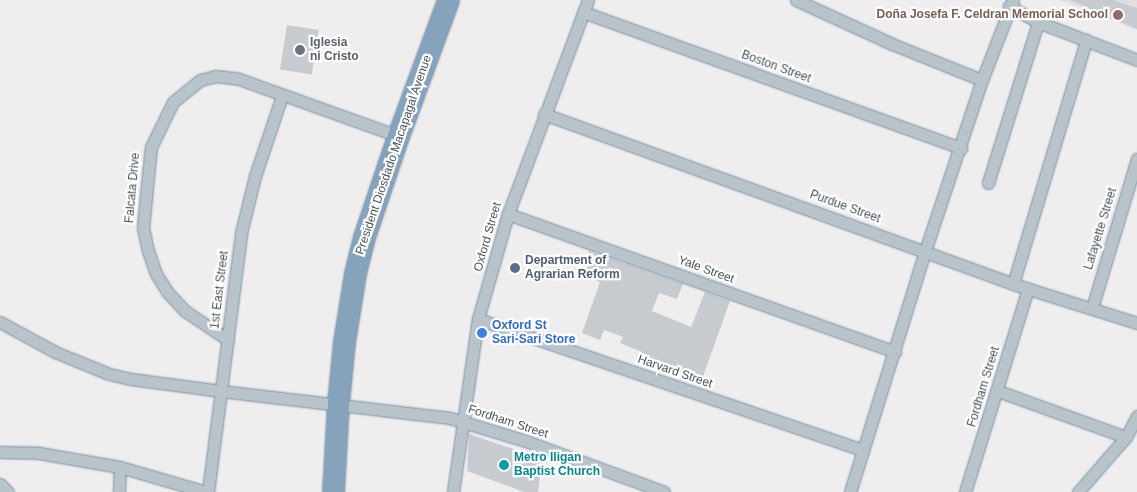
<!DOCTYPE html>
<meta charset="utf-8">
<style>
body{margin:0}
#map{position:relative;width:1137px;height:492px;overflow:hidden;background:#f0edee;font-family:Helvetica,sans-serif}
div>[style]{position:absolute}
.education>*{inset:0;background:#e1dedf}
.building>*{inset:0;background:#c7cbd0;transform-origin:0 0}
.roads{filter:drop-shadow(0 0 1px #728ea7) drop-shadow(0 0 1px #728ea7)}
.street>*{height:11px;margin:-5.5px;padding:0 5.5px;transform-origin:5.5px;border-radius:5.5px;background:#b9c3ca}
.highway>*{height:21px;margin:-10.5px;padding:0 10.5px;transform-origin:10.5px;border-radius:10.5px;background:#86a3bb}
.dots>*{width:14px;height:14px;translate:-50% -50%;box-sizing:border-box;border:2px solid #fff;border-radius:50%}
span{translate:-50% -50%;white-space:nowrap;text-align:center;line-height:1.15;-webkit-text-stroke:4.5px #fff;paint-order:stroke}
.education-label{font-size:12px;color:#785e54;font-weight:700}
.right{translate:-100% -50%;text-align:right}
.worship-label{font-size:12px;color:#5b616d;font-weight:700}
.left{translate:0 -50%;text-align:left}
.street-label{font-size:12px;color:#46525a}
.service-label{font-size:12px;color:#4e5e75;font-weight:700}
.shop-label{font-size:12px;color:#366cbe;font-weight:700}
.culture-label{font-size:12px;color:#0d838f;font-weight:700}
</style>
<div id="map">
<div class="education">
<i style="clip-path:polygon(1060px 0,1137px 0,1137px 30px)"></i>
</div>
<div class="building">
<i style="clip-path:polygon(1070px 0,1113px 0,1137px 8px,1137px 29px)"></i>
<i style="left:287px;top:25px;width:32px;height:45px;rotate:9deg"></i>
<i style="clip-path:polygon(589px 251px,683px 284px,677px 299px,659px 293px,652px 311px,691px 327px,705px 292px,730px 301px,701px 382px,640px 356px,642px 352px,620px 343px,623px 337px,604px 330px,600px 340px,582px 333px,600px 282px,584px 276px,592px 255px,588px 253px)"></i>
<i style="clip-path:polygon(469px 434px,542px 459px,538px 492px,524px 492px,467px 471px)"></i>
</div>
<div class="roads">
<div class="street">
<i style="left:796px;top:0;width:106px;rotate:24.6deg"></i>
<i style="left:892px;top:44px;width:97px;rotate:21.8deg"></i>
<i style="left:1009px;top:6px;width:33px;rotate:29deg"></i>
<i style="left:1038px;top:22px;width:106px;rotate:21deg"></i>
<i style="left:583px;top:12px;width:402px;rotate:19.8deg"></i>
<i style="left:544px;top:114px;width:499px;rotate:19.9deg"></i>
<i style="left:1013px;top:284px;width:130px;rotate:17.5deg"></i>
<i style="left:988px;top:183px;width:169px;rotate:-72.7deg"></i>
<i style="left:508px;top:214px;width:411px;rotate:19.6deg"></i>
<i style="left:1013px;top:284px;width:255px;rotate:-73.3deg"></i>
<i style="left:1092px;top:308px;width:156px;rotate:-73.2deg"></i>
<i style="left:478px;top:319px;width:407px;rotate:18.8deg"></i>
<i style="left:0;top:322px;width:63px;rotate:28.6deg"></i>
<i style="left:55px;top:352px;width:58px;rotate:22.2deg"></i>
<i style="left:109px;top:374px;width:23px;rotate:13deg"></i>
<i style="left:131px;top:379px;width:91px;rotate:7.6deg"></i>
<i style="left:221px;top:391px;width:231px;rotate:6.7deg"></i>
<i style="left:450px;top:418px;width:76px;rotate:16.8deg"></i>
<i style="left:523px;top:440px;width:150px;rotate:20.2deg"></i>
<i style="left:228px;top:340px;width:52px;rotate:-146deg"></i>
<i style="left:185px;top:311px;width:25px;rotate:-133deg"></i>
<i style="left:168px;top:293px;width:22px;rotate:-122deg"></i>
<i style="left:156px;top:274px;width:24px;rotate:-109deg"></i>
<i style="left:148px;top:251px;width:24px;rotate:-102deg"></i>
<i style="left:143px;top:228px;width:81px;rotate:-84.4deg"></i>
<i style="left:151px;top:147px;width:50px;rotate:-63.9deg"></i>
<i style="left:173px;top:102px;width:35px;rotate:-39deg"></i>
<i style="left:200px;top:80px;width:16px;rotate:-14deg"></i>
<i style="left:216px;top:76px;width:23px;rotate:7deg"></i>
<i style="left:239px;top:79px;width:169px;rotate:19.7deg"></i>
<i style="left:998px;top:391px;width:136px;rotate:19.8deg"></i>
<i style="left:0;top:452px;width:39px;rotate:1deg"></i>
<i style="left:39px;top:453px;width:82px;rotate:9.8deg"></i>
<i style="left:120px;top:467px;width:90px;rotate:16.2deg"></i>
<i style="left:0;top:484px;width:11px;rotate:45deg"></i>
<i style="left:119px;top:492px;width:25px;rotate:-88deg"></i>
<i style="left:208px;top:492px;width:261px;rotate:-82.7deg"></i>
<i style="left:241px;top:233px;width:59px;rotate:-76.2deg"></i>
<i style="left:255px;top:176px;width:84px;rotate:-71.4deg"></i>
<i style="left:453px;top:492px;width:175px;rotate:-81.8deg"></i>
<i style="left:478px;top:319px;width:109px;rotate:-74.1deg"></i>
<i style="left:508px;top:214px;width:228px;rotate:-69.5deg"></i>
<i style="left:850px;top:492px;width:252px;rotate:-72.7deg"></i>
<i style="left:925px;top:251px;width:180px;rotate:-71.6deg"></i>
<i style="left:982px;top:80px;width:86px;rotate:-68.8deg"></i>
<i style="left:965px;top:492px;width:213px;rotate:-72.8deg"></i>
<i style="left:1078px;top:492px;width:73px;rotate:-48.9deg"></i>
<i style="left:1126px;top:437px;width:24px;rotate:-62deg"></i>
</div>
<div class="highway">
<i style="left:333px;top:492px;width:89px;rotate:-86.8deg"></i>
<i style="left:338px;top:403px;width:61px;rotate:-84.4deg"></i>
<i style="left:344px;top:342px;width:70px;rotate:-80.9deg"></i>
<i style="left:355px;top:273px;width:37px;rotate:-76deg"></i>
<i style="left:364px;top:237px;width:107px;rotate:-71.4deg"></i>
<i style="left:398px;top:136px;width:145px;rotate:-69.8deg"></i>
</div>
</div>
<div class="dots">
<i style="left:1118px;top:15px;background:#8d6e63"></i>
<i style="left:300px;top:50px;background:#6b7280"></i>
<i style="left:515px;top:268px;background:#5c6f8a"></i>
<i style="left:482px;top:333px;background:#3f7fe0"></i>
<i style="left:504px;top:465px;background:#0f9aa8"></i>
</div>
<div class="education-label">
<span class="right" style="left:1108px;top:15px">Doña Josefa F. Celdran Memorial School</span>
</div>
<div class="worship-label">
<span class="left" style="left:310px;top:50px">Iglesia<br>ni Cristo</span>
</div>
<div class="street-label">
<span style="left:776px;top:67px;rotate:20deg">Boston Street</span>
<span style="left:394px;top:155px;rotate:-71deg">President Diosdado Macapagal Avenue</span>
<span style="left:133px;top:188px;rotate:-85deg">Falcata Drive</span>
<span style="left:845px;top:207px;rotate:20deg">Purdue Street</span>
<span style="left:1101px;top:229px;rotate:-73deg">Lafayette Street</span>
<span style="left:488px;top:237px;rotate:-74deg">Oxford Street</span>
<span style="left:706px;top:270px;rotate:20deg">Yale Street</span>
<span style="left:220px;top:290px;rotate:-83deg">1st East Street</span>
<span style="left:675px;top:372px;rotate:19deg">Harvard Street</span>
<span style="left:984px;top:387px;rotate:-73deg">Fordham Street</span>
<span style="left:508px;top:422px;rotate:18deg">Fordham Street</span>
</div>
<div class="service-label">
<span class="left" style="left:525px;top:268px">Department of<br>Agrarian Reform</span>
</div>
<div class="shop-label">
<span class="left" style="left:492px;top:333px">Oxford St<br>Sari-Sari Store</span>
</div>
<div class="culture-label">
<span class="left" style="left:514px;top:465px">Metro Iligan<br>Baptist Church</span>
</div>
</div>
